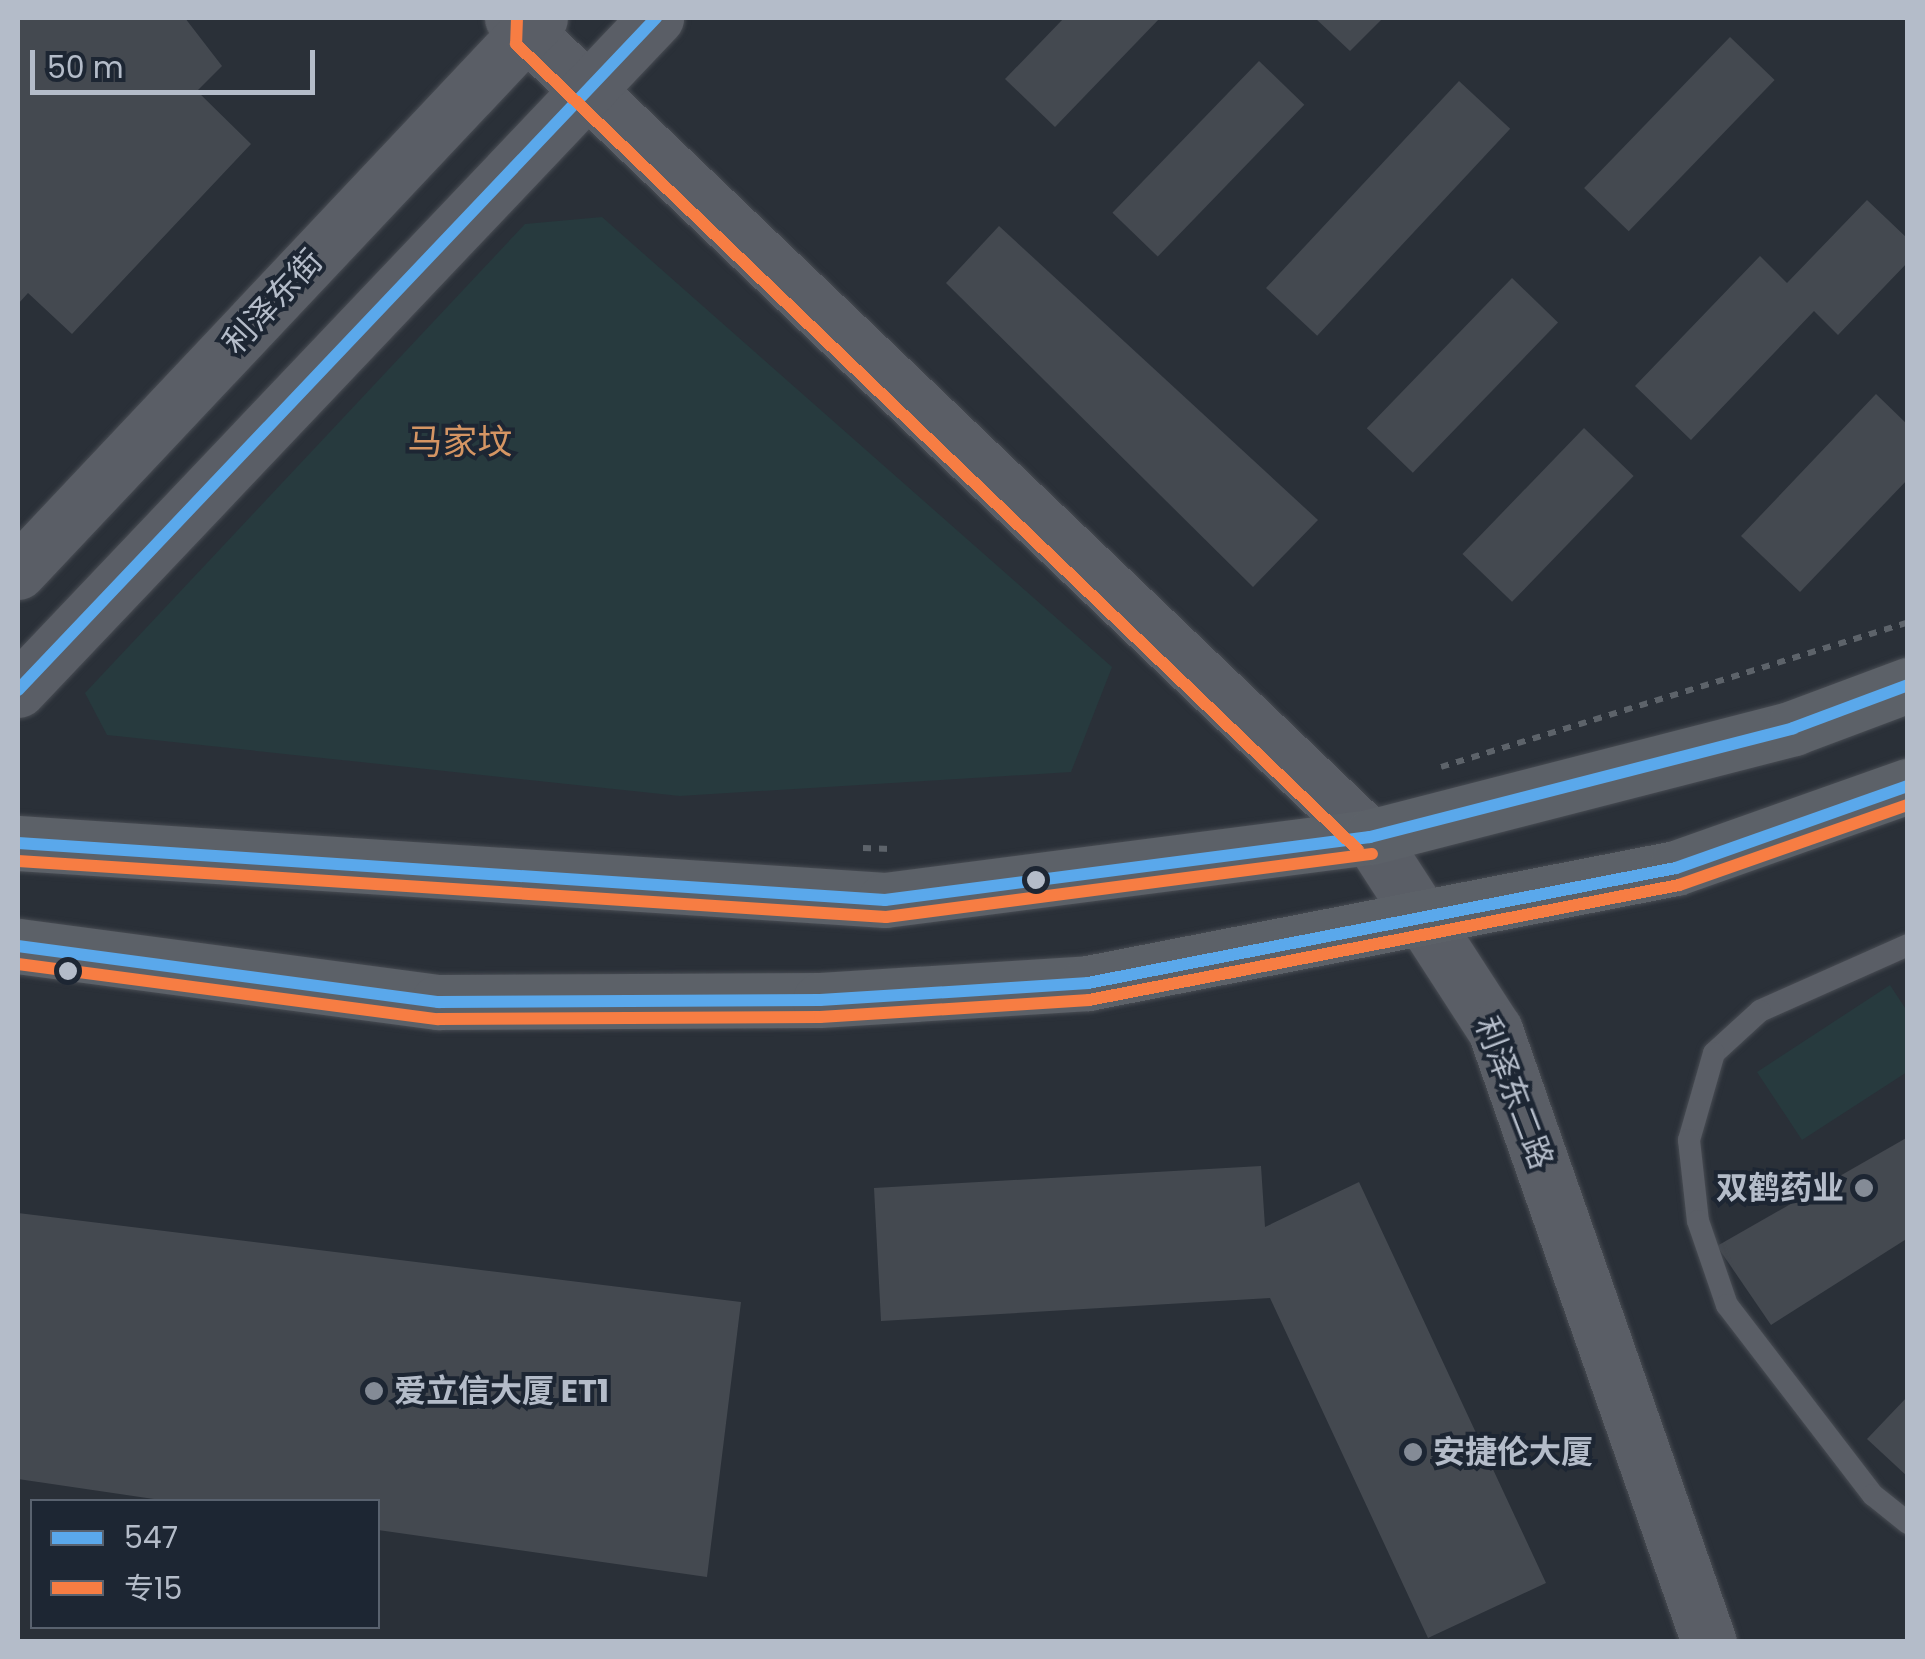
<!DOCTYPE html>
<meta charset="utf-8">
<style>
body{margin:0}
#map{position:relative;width:1925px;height:1659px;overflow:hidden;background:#2a3038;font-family:Poppins,"Noto Sans SC",sans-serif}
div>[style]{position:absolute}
.green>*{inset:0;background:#273a3e}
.building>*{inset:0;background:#444950;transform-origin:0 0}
.path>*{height:6px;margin-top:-3px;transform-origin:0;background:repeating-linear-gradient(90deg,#5d636a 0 8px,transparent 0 16px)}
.roads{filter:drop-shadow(0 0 2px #484c53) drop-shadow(0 0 2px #484c53)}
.service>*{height:22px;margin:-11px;padding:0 11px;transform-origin:11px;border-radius:11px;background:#5a5e66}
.tertiary>*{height:55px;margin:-27.5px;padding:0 27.5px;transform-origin:27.5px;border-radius:27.5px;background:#5a5e66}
.primary>*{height:55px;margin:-27.5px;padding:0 27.5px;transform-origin:27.5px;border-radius:27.5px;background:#5c6168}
.bus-1>*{height:12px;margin:-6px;padding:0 6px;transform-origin:6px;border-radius:6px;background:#5aa8eb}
.bus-2>*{height:12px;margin:-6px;padding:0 6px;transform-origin:6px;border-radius:6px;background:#f77d43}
.dots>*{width:28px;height:28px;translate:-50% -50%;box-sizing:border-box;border:5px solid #1d2633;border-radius:50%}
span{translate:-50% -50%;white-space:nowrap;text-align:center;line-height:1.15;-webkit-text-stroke:8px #1d2633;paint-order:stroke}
.street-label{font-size:32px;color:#b4bcc9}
.poi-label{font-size:32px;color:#b4bcc9;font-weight:700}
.right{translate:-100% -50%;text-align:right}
.left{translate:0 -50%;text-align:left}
.neighbourhood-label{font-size:35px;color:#d59563}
.frame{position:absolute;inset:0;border:20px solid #b4bcc9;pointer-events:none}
.legend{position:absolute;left:30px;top:1499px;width:350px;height:130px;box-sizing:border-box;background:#1d2633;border:2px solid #59626f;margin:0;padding:12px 18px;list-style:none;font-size:30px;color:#b4bcc9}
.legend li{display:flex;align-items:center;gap:20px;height:50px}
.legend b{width:50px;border:2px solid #59626f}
.scale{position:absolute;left:30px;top:50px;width:285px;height:45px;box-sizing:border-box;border:5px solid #b4bcc9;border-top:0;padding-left:12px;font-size:30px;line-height:35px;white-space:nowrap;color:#b4bcc9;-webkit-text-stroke:8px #1d2633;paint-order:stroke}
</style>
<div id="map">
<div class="green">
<i style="clip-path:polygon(602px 217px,1112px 667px,1071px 772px,680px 796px,107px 735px,85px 693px,525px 224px)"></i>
<i style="clip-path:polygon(1890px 985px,1907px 1011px,1907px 1072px,1802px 1140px,1757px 1072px)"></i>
</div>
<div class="building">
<i style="clip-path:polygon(18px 18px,185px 18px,222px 66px,197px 91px,251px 144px,72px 334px,28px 293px,18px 304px)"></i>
<i style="clip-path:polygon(1064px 18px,1160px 18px,1055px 127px,1005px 79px)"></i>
<i style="clip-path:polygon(1315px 18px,1383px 18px,1350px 51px)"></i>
<i style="left:1730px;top:37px;width:62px;height:210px;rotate:44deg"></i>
<i style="left:1259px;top:61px;width:63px;height:211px;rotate:44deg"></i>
<i style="left:1459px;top:81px;width:70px;height:283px;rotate:43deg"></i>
<i style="clip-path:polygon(1867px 200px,1908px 239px,1908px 262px,1838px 335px,1814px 311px,1691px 440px,1635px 386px,1760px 256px,1787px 283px)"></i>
<i style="clip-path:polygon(999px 226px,1318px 520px,1253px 587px,946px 283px)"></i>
<i style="left:1512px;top:278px;width:64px;height:209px;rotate:44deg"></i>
<i style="clip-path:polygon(1876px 394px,1908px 425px,1908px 479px,1800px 592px,1741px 536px)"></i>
<i style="left:1584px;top:428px;width:69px;height:175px;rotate:44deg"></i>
<i style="clip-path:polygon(1908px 1137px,1908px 1238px,1771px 1325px,1717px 1246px)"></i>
<i style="clip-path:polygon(1261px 1166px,1265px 1227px,1359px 1182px,1546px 1583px,1428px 1638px,1270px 1298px,881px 1321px,874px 1188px)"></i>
<i style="clip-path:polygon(18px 1213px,741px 1302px,707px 1577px,378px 1530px,378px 1502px,174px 1502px,18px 1479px)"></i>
<i style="clip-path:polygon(1908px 1396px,1908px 1477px,1867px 1439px)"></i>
</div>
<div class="path">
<i style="left:1441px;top:767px;width:489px;rotate:-17.2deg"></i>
<i style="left:863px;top:848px;width:28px;rotate:2deg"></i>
</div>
<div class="roads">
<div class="service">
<i style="left:1908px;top:945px;width:162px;rotate:156deg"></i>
<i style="left:1760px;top:1011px;width:62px;rotate:137.6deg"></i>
<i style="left:1714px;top:1053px;width:91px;rotate:106deg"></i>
<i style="left:1689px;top:1140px;width:81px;rotate:83.7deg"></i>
<i style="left:1698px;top:1221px;width:89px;rotate:71deg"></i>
<i style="left:1727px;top:1305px;width:240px;rotate:52.5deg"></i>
<i style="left:1873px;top:1495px;width:45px;rotate:38.7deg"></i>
</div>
<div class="tertiary">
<i style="left:512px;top:18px;width:1186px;rotate:43.67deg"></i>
<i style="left:1370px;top:837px;width:230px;rotate:57.1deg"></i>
<i style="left:1495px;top:1030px;width:648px;rotate:70.73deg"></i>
<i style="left:18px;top:572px;width:761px;rotate:-46.7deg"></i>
<i style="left:18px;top:690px;width:927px;rotate:-46.49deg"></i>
</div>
<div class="primary">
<i style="left:18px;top:843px;width:869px;rotate:3.76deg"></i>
<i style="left:885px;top:900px;width:489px;rotate:-7.4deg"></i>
<i style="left:1370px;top:837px;width:437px;rotate:-14.4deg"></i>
<i style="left:1793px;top:728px;width:123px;rotate:-20.5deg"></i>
<i style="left:18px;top:946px;width:424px;rotate:7.6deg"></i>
<i style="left:438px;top:1002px;width:382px;rotate:-0.3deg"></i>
<i style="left:820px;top:1000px;width:269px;rotate:-3.6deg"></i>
<i style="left:1088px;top:983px;width:599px;rotate:-11.07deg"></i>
<i style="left:1676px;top:868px;width:246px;rotate:-19.5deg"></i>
</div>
</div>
<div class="bus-1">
<i style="left:18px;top:690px;width:927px;rotate:-46.49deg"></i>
<i style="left:18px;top:843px;width:869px;rotate:3.76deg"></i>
<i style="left:885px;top:900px;width:489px;rotate:-7.4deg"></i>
<i style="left:1370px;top:837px;width:437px;rotate:-14.4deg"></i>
<i style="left:1793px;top:728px;width:123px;rotate:-20.5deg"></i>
<i style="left:18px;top:946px;width:424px;rotate:7.6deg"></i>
<i style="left:438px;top:1002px;width:382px;rotate:-0.3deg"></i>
<i style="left:820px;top:1000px;width:269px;rotate:-3.6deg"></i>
<i style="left:1088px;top:983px;width:599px;rotate:-11.07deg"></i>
<i style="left:1676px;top:868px;width:246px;rotate:-19.5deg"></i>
</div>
<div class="bus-2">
<i style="left:517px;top:18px;width:26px;rotate:92deg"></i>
<i style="left:516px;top:44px;width:1166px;rotate:43.75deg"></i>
<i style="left:18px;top:861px;width:870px;rotate:3.69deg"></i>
<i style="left:886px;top:917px;width:490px;rotate:-7.4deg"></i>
<i style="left:18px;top:964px;width:424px;rotate:7.5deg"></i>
<i style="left:438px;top:1019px;width:382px;rotate:-0.3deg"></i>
<i style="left:820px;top:1017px;width:270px;rotate:-3.6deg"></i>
<i style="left:1089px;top:1000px;width:601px;rotate:-11.03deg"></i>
<i style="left:1679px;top:885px;width:243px;rotate:-19.3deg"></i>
</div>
<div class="dots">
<i style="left:1036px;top:880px;background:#b4bcc9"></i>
<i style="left:68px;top:971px;background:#b4bcc9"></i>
<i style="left:1864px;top:1188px;background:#848b96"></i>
<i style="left:374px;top:1391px;background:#848b96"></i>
<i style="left:1413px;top:1452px;background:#848b96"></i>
</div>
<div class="street-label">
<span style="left:273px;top:302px;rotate:-47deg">利泽东街</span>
<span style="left:1514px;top:1093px;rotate:69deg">利泽东二路</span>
</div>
<div class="poi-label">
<span class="right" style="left:1844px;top:1188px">双鹤药业</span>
<span class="left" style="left:394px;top:1391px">爱立信大厦 ET1</span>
<span class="left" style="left:1433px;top:1452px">安捷伦大厦</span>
</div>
<div class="neighbourhood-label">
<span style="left:460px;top:442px">马家坟</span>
</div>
<div class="frame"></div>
<ul class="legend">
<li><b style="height:12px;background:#5aa8eb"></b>547</li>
<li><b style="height:12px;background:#f77d43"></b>专15</li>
</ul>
<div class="scale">50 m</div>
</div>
